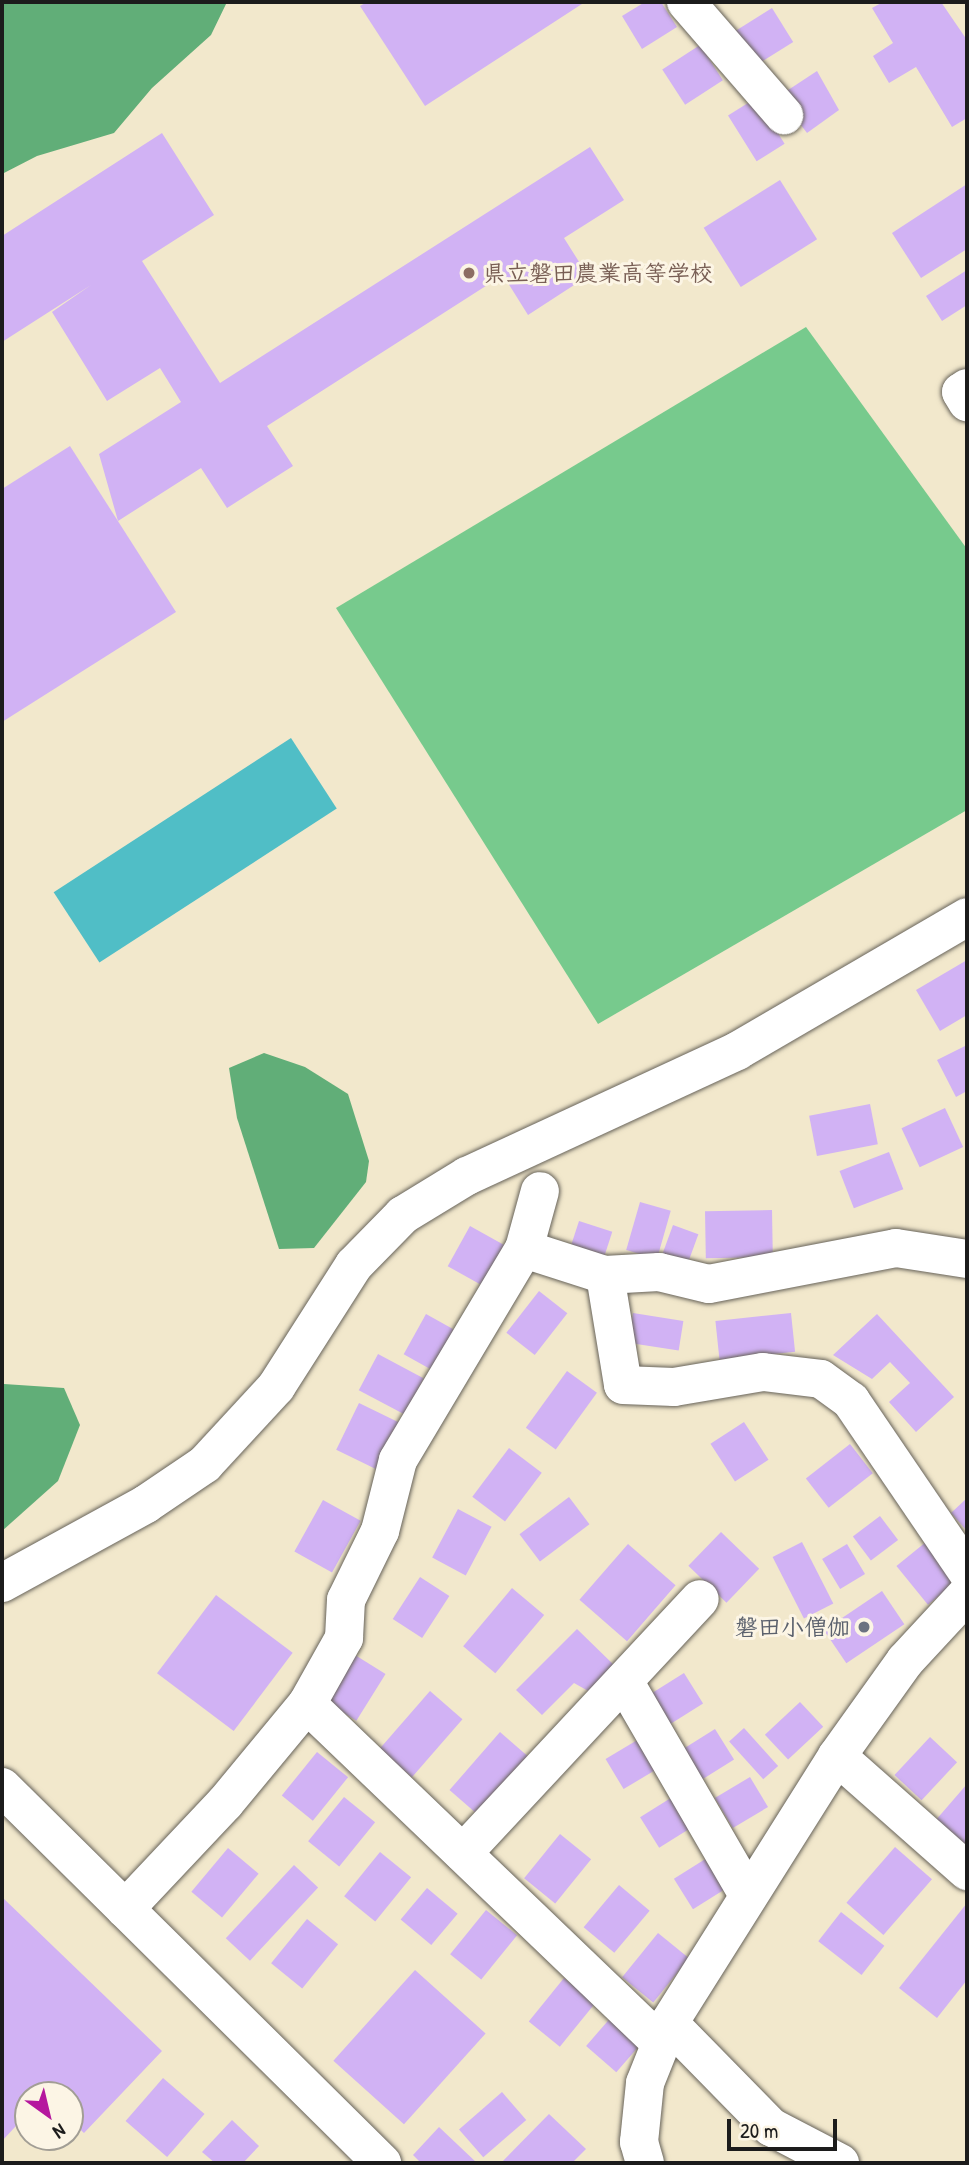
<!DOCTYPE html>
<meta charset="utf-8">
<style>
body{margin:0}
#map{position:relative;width:969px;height:2165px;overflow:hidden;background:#f2e8cc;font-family:"Patrick Hand","Klee One",sans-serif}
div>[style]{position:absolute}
.green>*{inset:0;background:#77ca8d}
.forest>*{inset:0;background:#61ae78}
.water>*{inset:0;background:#50bec6;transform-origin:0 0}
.building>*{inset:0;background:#d1b2f4;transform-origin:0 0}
.roads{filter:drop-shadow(0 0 2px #67635a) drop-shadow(0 0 2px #67635a)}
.minor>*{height:38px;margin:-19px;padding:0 19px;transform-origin:19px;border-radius:19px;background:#fff}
.dots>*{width:19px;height:19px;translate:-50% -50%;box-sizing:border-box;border:4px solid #fcf5e5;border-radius:50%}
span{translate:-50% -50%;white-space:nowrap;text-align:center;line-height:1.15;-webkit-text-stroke:6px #fcf5e5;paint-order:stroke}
.education-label{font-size:23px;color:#785e54;font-weight:700}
.left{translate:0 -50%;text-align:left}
.worship-label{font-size:23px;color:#5b616d;font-weight:700}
.right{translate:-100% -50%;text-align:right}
.frame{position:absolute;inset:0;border:4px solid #1c1c1c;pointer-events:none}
.north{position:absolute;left:14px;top:2081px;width:70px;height:70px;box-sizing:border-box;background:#fcf5e5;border:2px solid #a29e95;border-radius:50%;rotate:146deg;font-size:19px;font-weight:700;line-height:28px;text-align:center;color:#1c1c1c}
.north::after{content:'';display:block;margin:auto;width:24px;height:32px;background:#b5179e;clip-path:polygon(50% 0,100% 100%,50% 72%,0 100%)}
.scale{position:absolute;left:727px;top:2119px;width:110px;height:32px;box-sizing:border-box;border:4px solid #1c1c1c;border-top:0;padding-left:9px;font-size:21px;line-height:24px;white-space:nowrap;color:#1c1c1c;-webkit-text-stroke:5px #fcf5e5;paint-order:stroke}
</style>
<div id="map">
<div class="green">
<i style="clip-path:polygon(806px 327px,967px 549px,967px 810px,598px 1024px,336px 608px)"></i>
</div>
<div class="forest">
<i style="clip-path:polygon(2px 2px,227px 2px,211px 35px,152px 88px,114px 133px,37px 156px,2px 174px)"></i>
<i style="clip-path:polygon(264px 1053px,305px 1067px,348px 1094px,369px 1161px,366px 1182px,314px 1248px,279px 1249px,237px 1118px,229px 1068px)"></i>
<i style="clip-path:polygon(4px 1384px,64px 1388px,80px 1425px,58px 1481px,2px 1531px)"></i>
</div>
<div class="water">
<i style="left:291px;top:738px;width:84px;height:283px;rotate:57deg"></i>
</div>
<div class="building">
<i style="clip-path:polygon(367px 2px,585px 2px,425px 106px,360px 6px)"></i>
<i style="clip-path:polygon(645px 2px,661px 2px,677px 27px,642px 49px,622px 16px)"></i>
<i style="clip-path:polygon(883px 2px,941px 2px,967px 40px,967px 118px,952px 127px,916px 67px,889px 83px,873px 56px,893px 43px,872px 8px)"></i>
<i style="left:772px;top:8px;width:40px;height:46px;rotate:58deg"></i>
<i style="left:700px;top:45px;width:42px;height:45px;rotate:57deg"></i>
<i style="clip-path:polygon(817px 71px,839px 110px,807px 133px,779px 96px)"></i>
<i style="left:756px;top:98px;width:54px;height:33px;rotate:58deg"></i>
<i style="clip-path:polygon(162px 133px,214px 215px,142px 261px,220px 383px,590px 147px,624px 200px,564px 238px,588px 276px,528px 315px,503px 275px,267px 426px,293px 466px,227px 508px,201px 468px,118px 521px,99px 454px,181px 402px,160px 368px,107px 401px,52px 312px,91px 285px,2px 342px,2px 236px)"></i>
<i style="left:780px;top:180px;width:70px;height:90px;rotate:58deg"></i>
<i style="clip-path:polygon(967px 184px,967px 249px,921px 278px,892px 233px)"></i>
<i style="clip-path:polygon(967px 270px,967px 305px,942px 321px,926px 296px)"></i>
<i style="clip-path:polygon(70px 446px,176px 612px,2px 722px,2px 489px)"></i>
<i style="clip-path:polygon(967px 960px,967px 1015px,940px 1031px,916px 990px)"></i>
<i style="clip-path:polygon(967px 1045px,967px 1091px,956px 1097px,937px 1060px)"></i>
<i style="left:870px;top:1104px;width:41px;height:62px;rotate:79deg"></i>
<i style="left:945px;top:1108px;width:43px;height:48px;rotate:65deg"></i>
<i style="left:889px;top:1152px;width:40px;height:53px;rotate:69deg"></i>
<i style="left:640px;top:1202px;width:32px;height:50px;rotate:16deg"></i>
<i style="left:772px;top:1210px;width:47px;height:67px;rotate:89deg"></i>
<i style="left:579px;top:1221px;width:35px;height:30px;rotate:18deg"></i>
<i style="left:673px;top:1225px;width:27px;height:33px;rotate:20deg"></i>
<i style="left:470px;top:1226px;width:39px;height:46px;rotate:29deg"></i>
<i style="left:539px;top:1291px;width:36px;height:53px;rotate:38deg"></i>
<i style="left:633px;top:1313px;width:51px;height:30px;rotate:9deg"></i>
<i style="left:791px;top:1313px;width:39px;height:76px;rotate:84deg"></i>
<i style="left:426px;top:1314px;width:39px;height:46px;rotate:29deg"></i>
<i style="clip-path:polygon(877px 1314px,954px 1397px,916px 1432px,889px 1402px,910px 1383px,890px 1362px,872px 1379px,833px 1355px)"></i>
<i style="left:378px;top:1354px;width:52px;height:41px;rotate:28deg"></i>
<i style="left:567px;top:1371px;width:37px;height:70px;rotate:36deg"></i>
<i style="left:359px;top:1403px;width:48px;height:52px;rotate:26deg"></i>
<i style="left:744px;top:1422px;width:45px;height:40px;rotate:57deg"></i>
<i style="left:850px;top:1444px;width:37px;height:56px;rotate:52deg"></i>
<i style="left:509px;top:1448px;width:41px;height:61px;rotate:37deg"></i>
<i style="left:569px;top:1497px;width:34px;height:62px;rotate:53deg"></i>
<i style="clip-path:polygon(967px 1498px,967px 1531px,951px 1513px)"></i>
<i style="left:323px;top:1500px;width:43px;height:59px;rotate:29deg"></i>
<i style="left:458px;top:1509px;width:38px;height:55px;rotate:28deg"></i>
<i style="left:880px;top:1516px;width:30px;height:34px;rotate:53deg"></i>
<i style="left:721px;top:1532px;width:53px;height:47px;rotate:44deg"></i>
<i style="left:802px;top:1542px;width:69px;height:33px;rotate:63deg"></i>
<i style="left:926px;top:1542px;width:50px;height:38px;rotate:51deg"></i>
<i style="left:628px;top:1544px;width:63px;height:74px;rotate:41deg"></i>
<i style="left:847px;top:1544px;width:35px;height:29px;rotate:59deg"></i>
<i style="left:420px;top:1577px;width:35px;height:50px;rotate:33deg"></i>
<i style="left:512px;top:1588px;width:42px;height:76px;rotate:40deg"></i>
<i style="left:882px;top:1591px;width:40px;height:70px;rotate:56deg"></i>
<i style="left:216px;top:1595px;width:96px;height:98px;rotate:37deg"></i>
<i style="clip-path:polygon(577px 1629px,616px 1667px,590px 1692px,574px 1683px,542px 1715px,516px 1690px)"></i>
<i style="left:355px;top:1655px;width:36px;height:55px;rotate:32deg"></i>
<i style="left:684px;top:1673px;width:36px;height:39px;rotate:58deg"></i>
<i style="left:430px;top:1691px;width:43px;height:77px;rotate:41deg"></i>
<i style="left:800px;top:1702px;width:34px;height:48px;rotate:47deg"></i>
<i style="left:744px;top:1728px;width:51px;height:20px;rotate:48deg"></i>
<i style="left:715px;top:1729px;width:36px;height:39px;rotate:58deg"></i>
<i style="left:500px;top:1732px;width:43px;height:77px;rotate:41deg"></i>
<i style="left:930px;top:1737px;width:37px;height:52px;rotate:43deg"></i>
<i style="left:639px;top:1739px;width:35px;height:39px;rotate:59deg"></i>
<i style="left:317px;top:1752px;width:40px;height:56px;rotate:39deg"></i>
<i style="left:750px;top:1777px;width:35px;height:41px;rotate:59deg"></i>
<i style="clip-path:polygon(967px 1784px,967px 1849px,935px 1821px)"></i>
<i style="left:674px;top:1796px;width:36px;height:40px;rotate:58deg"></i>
<i style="left:344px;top:1797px;width:40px;height:57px;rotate:39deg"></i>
<i style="left:560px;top:1834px;width:40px;height:57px;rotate:39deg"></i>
<i style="left:895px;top:1847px;width:49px;height:74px;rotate:41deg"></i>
<i style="left:228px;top:1848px;width:40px;height:57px;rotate:40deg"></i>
<i style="left:380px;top:1852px;width:40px;height:57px;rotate:39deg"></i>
<i style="left:707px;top:1858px;width:36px;height:39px;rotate:58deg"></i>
<i style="left:294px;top:1865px;width:33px;height:100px;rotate:43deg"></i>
<i style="left:619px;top:1885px;width:40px;height:55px;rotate:40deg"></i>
<i style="left:427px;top:1888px;width:40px;height:41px;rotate:40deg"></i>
<i style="clip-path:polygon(2px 1897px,162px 2051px,84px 2133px,70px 2120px,70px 2095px,28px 2095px,28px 2113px,2px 2141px)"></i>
<i style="clip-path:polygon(967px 1903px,967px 1980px,937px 2018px,899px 1988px)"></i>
<i style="left:486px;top:1910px;width:40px;height:57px;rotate:39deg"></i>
<i style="left:841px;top:1912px;width:55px;height:37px;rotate:38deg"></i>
<i style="left:307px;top:1919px;width:40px;height:57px;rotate:39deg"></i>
<i style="left:658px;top:1933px;width:40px;height:57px;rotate:39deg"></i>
<i style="left:415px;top:1970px;width:95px;height:122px;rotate:42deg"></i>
<i style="left:564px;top:1978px;width:40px;height:56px;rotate:39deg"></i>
<i style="left:613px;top:2015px;width:40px;height:41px;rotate:41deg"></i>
<i style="left:163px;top:2078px;width:55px;height:57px;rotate:41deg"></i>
<i style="left:502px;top:2092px;width:37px;height:57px;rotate:49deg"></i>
<i style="clip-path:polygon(549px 2114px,586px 2149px,572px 2163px,501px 2163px)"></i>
<i style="clip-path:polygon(232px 2120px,259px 2146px,243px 2163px,215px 2163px,202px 2152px)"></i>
<i style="clip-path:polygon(439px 2127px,477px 2163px,421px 2163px,413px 2155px)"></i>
</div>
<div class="roads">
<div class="minor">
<i style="left:686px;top:2px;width:150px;rotate:49.1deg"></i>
<i style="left:967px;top:388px;width:7px;rotate:146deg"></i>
<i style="left:961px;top:392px;width:12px;rotate:59deg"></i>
<i style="left:524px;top:1249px;width:85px;rotate:17.8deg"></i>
<i style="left:605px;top:1275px;width:54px;rotate:-3.2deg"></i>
<i style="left:659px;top:1272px;width:51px;rotate:13.5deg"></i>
<i style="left:709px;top:1284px;width:190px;rotate:-10.9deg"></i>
<i style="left:896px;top:1248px;width:72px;rotate:8.8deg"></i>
<i style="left:605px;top:1275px;width:111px;rotate:80.7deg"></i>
<i style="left:623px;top:1385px;width:51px;rotate:2.2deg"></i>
<i style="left:674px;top:1387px;width:90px;rotate:-9.6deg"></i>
<i style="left:763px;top:1372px;width:58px;rotate:6.9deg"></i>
<i style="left:821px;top:1379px;width:37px;rotate:36deg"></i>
<i style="left:851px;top:1401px;width:207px;rotate:55.8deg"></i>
<i style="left:2px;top:1583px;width:164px;rotate:-28.7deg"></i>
<i style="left:146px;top:1504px;width:71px;rotate:-34.1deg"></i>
<i style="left:205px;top:1464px;width:105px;rotate:-47.3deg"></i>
<i style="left:276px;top:1387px;width:145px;rotate:-57.4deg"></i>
<i style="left:354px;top:1265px;width:70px;rotate:-45.6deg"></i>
<i style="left:403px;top:1215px;width:75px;rotate:-31.4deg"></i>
<i style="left:467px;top:1176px;width:298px;rotate:-24.8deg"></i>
<i style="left:737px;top:1051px;width:266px;rotate:-30.2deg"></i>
<i style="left:624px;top:1681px;width:247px;rotate:59.9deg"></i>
<i style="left:307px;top:1704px;width:490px;rotate:43.8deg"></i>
<i style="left:837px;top:1756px;width:174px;rotate:41.5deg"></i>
<i style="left:2px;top:1787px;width:535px;rotate:44.7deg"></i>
<i style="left:463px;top:1853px;width:347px;rotate:-47deg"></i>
<i style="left:125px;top:1909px;width:146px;rotate:-46.7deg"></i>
<i style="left:225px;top:1803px;width:129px;rotate:-50.4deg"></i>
<i style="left:307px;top:1704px;width:76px;rotate:-60.7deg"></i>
<i style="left:344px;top:1638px;width:38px;rotate:-87deg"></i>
<i style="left:346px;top:1600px;width:77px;rotate:-63.8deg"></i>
<i style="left:380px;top:1531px;width:73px;rotate:-75.8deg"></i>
<i style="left:398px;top:1460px;width:246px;rotate:-59.2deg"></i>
<i style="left:524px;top:1249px;width:60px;rotate:-74.6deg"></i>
<i style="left:669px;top:2023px;width:146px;rotate:45.6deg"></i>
<i style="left:771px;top:2127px;width:78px;rotate:27.6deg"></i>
<i style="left:645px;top:2163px;width:22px;rotate:-106deg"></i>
<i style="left:639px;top:2142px;width:59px;rotate:-84.2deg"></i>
<i style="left:645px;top:2083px;width:65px;rotate:-68.2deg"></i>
<i style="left:669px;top:2023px;width:315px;rotate:-57.8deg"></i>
<i style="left:837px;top:1756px;width:117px;rotate:-54.4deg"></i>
<i style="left:905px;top:1661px;width:91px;rotate:-47.2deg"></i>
</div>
</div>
<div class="dots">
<i style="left:469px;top:273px;background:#8d6e63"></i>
<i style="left:864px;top:1627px;background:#6b7280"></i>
</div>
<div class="education-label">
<span class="left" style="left:483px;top:273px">県立磐田農業高等学校</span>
</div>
<div class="worship-label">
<span class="right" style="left:850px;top:1627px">磐田小僧伽</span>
</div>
<div class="frame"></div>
<div class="north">N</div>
<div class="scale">20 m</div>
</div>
